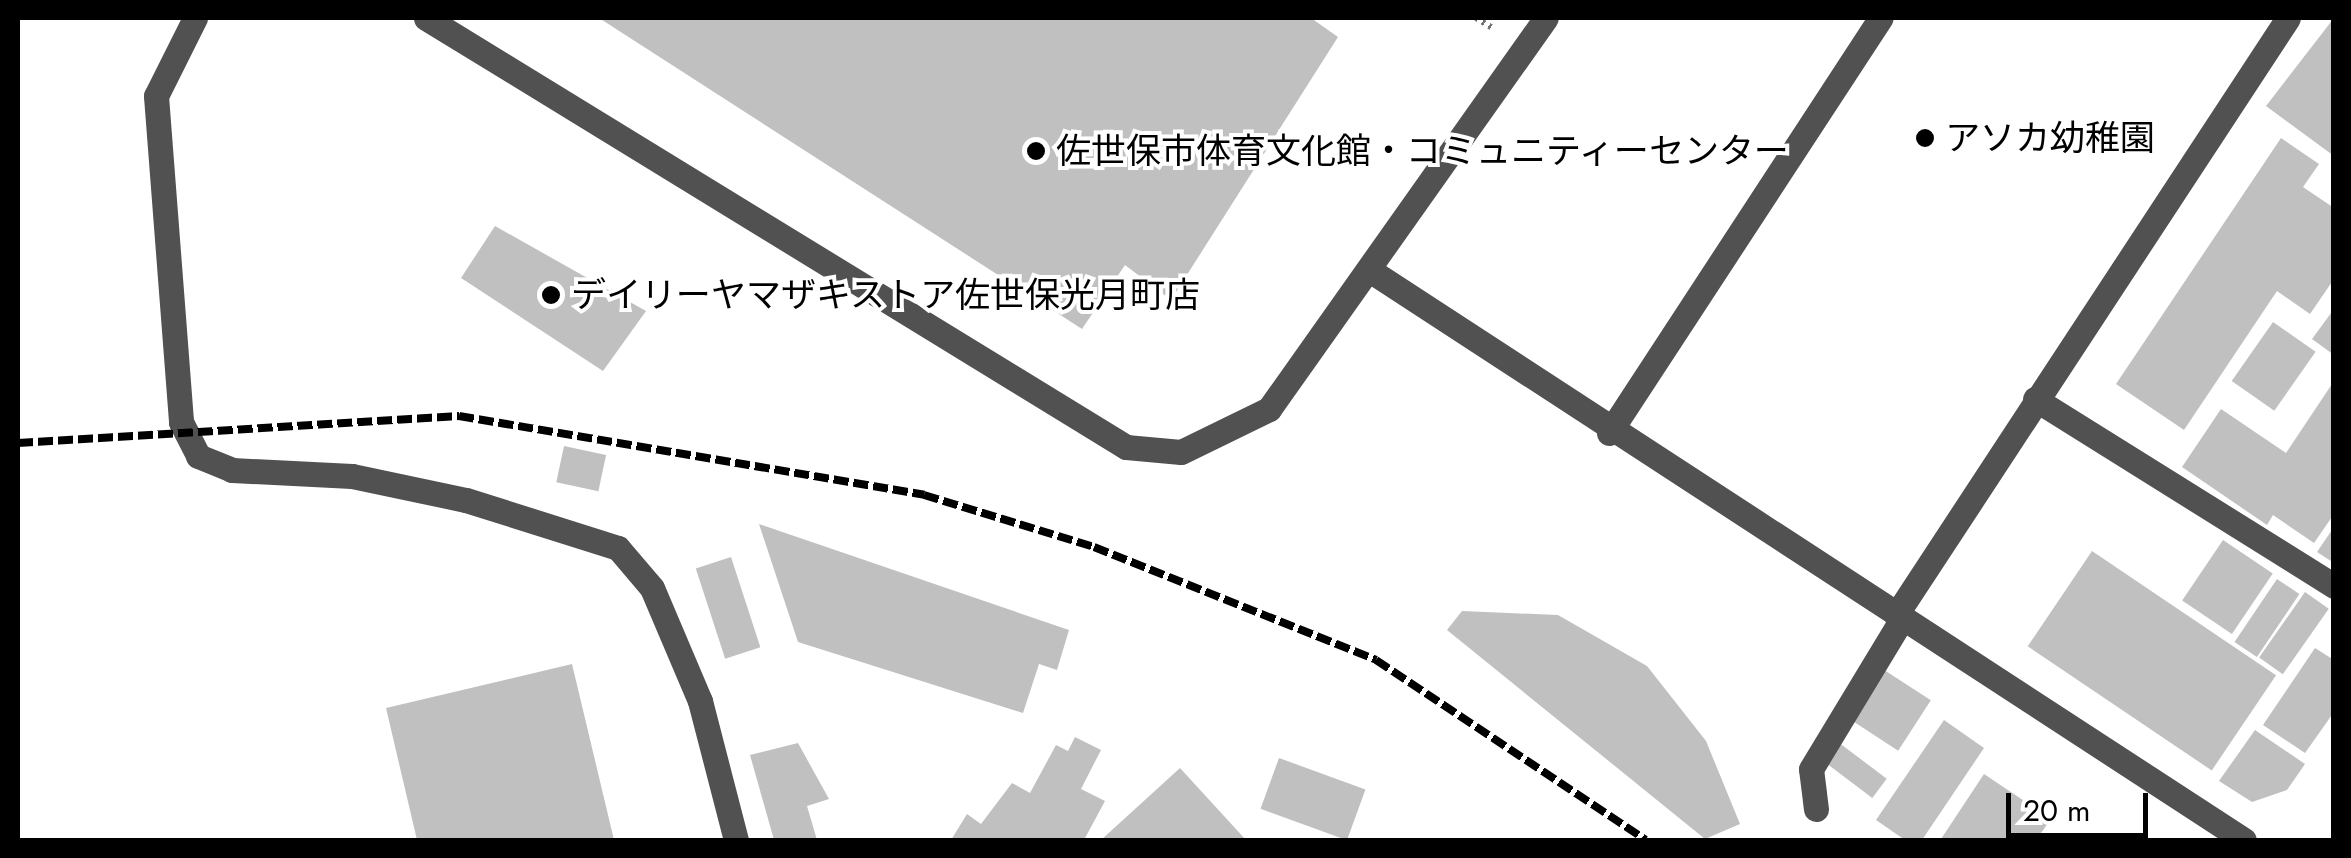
<!DOCTYPE html>
<meta charset="utf-8">
<style>
body{margin:0}
#map{position:relative;width:2351px;height:858px;overflow:hidden;background:#fff;font-family:Jost,"Noto Sans JP",sans-serif}
div>[style]{position:absolute}
.building>*{inset:0;background:#c0c0c0;transform-origin:0 0}
.path>*{height:6px;margin-top:-3px;transform-origin:0;background:repeating-linear-gradient(90deg,#737373 0 2.5px,transparent 0 7.5px)}
.minor>*{height:25px;margin:-12.5px;padding:0 12.5px;transform-origin:12.5px;border-radius:12.5px;background:#515151}
.rail>*{height:8px;margin-top:-4px;transform-origin:0;background:repeating-linear-gradient(90deg,#000 0 15px,transparent 0 20px)}
.dots>*{width:28px;height:28px;translate:-50% -50%;box-sizing:border-box;border:5px solid #fff;border-radius:50%}
span{translate:-50% -50%;white-space:nowrap;text-align:center;line-height:1.15;-webkit-text-stroke:8px #fff;paint-order:stroke}
.poi-label{font-size:35px;color:#000}
.left{translate:0 -50%;text-align:left}
.frame{position:absolute;inset:0;border:20px solid #000;pointer-events:none}
.scale{position:absolute;left:2006px;top:793px;width:142px;height:45px;box-sizing:border-box;border:5px solid #000;border-top:0;padding-left:12px;font-size:30px;line-height:35px;white-space:nowrap;color:#000;-webkit-text-stroke:8px #fff;paint-order:stroke}
</style>
<div id="map">
<div class="building">
<i style="clip-path:polygon(599px 18px,1311px 18px,1338px 37px,1171px 300px,1125px 265px,1082px 329px)"></i>
<i style="clip-path:polygon(2334px 18px,2334px 156px,2266px 106px)"></i>
<i style="clip-path:polygon(2281px 138px,2319px 164px,2303px 187px,2334px 208px,2334px 279px,2310px 314px,2277px 291px,2184px 430px,2116px 384px)"></i>
<i style="clip-path:polygon(495px 226px,646px 311px,603px 371px,461px 278px)"></i>
<i style="clip-path:polygon(2334px 309px,2334px 355px,2312px 339px)"></i>
<i style="left:2273px;top:322px;width:52px;height:72px;rotate:35deg"></i>
<i style="clip-path:polygon(2334px 381px,2334px 514px,2314px 543px,2273px 515px,2267px 525px,2182px 467px,2221px 409px,2286px 453px)"></i>
<i style="left:564px;top:446px;width:43px;height:37px;rotate:12deg"></i>
<i style="clip-path:polygon(759px 524px,1069px 630px,1057px 670px,1039px 664px,1023px 713px,798px 642px)"></i>
<i style="clip-path:polygon(2334px 527px,2334px 563px,2317px 552px)"></i>
<i style="left:2223px;top:540px;width:60px;height:73px;rotate:34deg"></i>
<i style="left:2092px;top:551px;width:222px;height:115px;rotate:34deg"></i>
<i style="left:731px;top:557px;width:95px;height:37px;rotate:72deg"></i>
<i style="left:2277px;top:579px;width:27px;height:76px;rotate:34deg"></i>
<i style="left:2305px;top:592px;width:29px;height:80px;rotate:35deg"></i>
<i style="clip-path:polygon(1462px 611px,1558px 615px,1647px 666px,1706px 741px,1740px 824px,1705px 839px,1447px 630px)"></i>
<i style="clip-path:polygon(2315px 648px,2334px 660px,2334px 712px,2305px 753px,2263px 725px)"></i>
<i style="clip-path:polygon(572px 664px,614px 840px,417px 840px,386px 708px)"></i>
<i style="left:1878px;top:666px;width:63px;height:60px;rotate:33deg"></i>
<i style="clip-path:polygon(1944px 720px,1984px 748px,1922px 840px,1905px 840px,1876px 820px)"></i>
<i style="clip-path:polygon(2255px 730px,2305px 764px,2287px 790px,2252px 802px,2219px 781px)"></i>
<i style="clip-path:polygon(1075px 737px,1101px 750px,1081px 789px,1105px 801px,1084px 840px,951px 840px,967px 814px,981px 824px,1012px 783px,1030px 793px,1056px 745px,1068px 751px)"></i>
<i style="left:1838px;top:742px;width:61px;height:24px;rotate:37deg"></i>
<i style="clip-path:polygon(798px 743px,829px 799px,807px 806px,817px 840px,774px 840px,750px 755px)"></i>
<i style="left:1279px;top:758px;width:92px;height:54px;rotate:20deg"></i>
<i style="clip-path:polygon(1180px 768px,1246px 840px,1101px 840px)"></i>
<i style="clip-path:polygon(1984px 774px,2051px 819px,2036px 840px,1941px 839px)"></i>
</div>
<div class="path">
<i style="left:1476px;top:18px;width:21px;rotate:31deg"></i>
</div>
<div class="minor">
<i style="left:195px;top:18px;width:87px;rotate:116.6deg"></i>
<i style="left:156px;top:96px;width:327px;rotate:85.6deg"></i>
<i style="left:181px;top:422px;width:38px;rotate:63deg"></i>
<i style="left:198px;top:456px;width:37px;rotate:22deg"></i>
<i style="left:232px;top:470px;width:120px;rotate:2.9deg"></i>
<i style="left:352px;top:476px;width:116px;rotate:11.9deg"></i>
<i style="left:466px;top:500px;width:159px;rotate:17.5deg"></i>
<i style="left:618px;top:548px;width:52px;rotate:49.6deg"></i>
<i style="left:652px;top:588px;width:123px;rotate:67deg"></i>
<i style="left:700px;top:701px;width:144px;rotate:75.5deg"></i>
<i style="left:426px;top:18px;width:821px;rotate:31.5deg"></i>
<i style="left:1126px;top:447px;width:55px;rotate:5.2deg"></i>
<i style="left:1181px;top:452px;width:98px;rotate:-26deg"></i>
<i style="left:1269px;top:409px;width:479px;rotate:-54.7deg"></i>
<i style="left:1371px;top:271px;width:1042px;rotate:33.1deg"></i>
<i style="left:2035px;top:399px;width:353px;rotate:32deg"></i>
<i style="left:1609px;top:433px;width:496px;rotate:-56.8deg"></i>
<i style="left:1896px;top:615px;width:714px;rotate:-56.71deg"></i>
<i style="left:1816px;top:809px;width:40px;rotate:-97.1deg"></i>
<i style="left:1811px;top:769px;width:175px;rotate:-58.8deg"></i>
</div>
<div class="rail">
<i style="left:18px;top:443px;width:442px;rotate:-3.5deg"></i>
<i style="left:459px;top:416px;width:472px;rotate:9.6deg"></i>
<i style="left:924px;top:495px;width:178px;rotate:17deg"></i>
<i style="left:1094px;top:547px;width:304px;rotate:21.8deg"></i>
<i style="left:1376px;top:660px;width:324px;rotate:33.7deg"></i>
</div>
<div class="dots">
<i style="left:1925px;top:138px;background:#000"></i>
<i style="left:1036px;top:151px;background:#000"></i>
<i style="left:551px;top:295px;background:#000"></i>
</div>
<div class="poi-label">
<span class="left" style="left:1945px;top:138px">アソカ幼稚園</span>
<span class="left" style="left:1056px;top:151px">佐世保市体育文化館・コミュニティーセンター</span>
<span class="left" style="left:571px;top:295px">デイリーヤマザキストア佐世保光月町店</span>
</div>
<div class="frame"></div>
<div class="scale">20 m</div>
</div>
